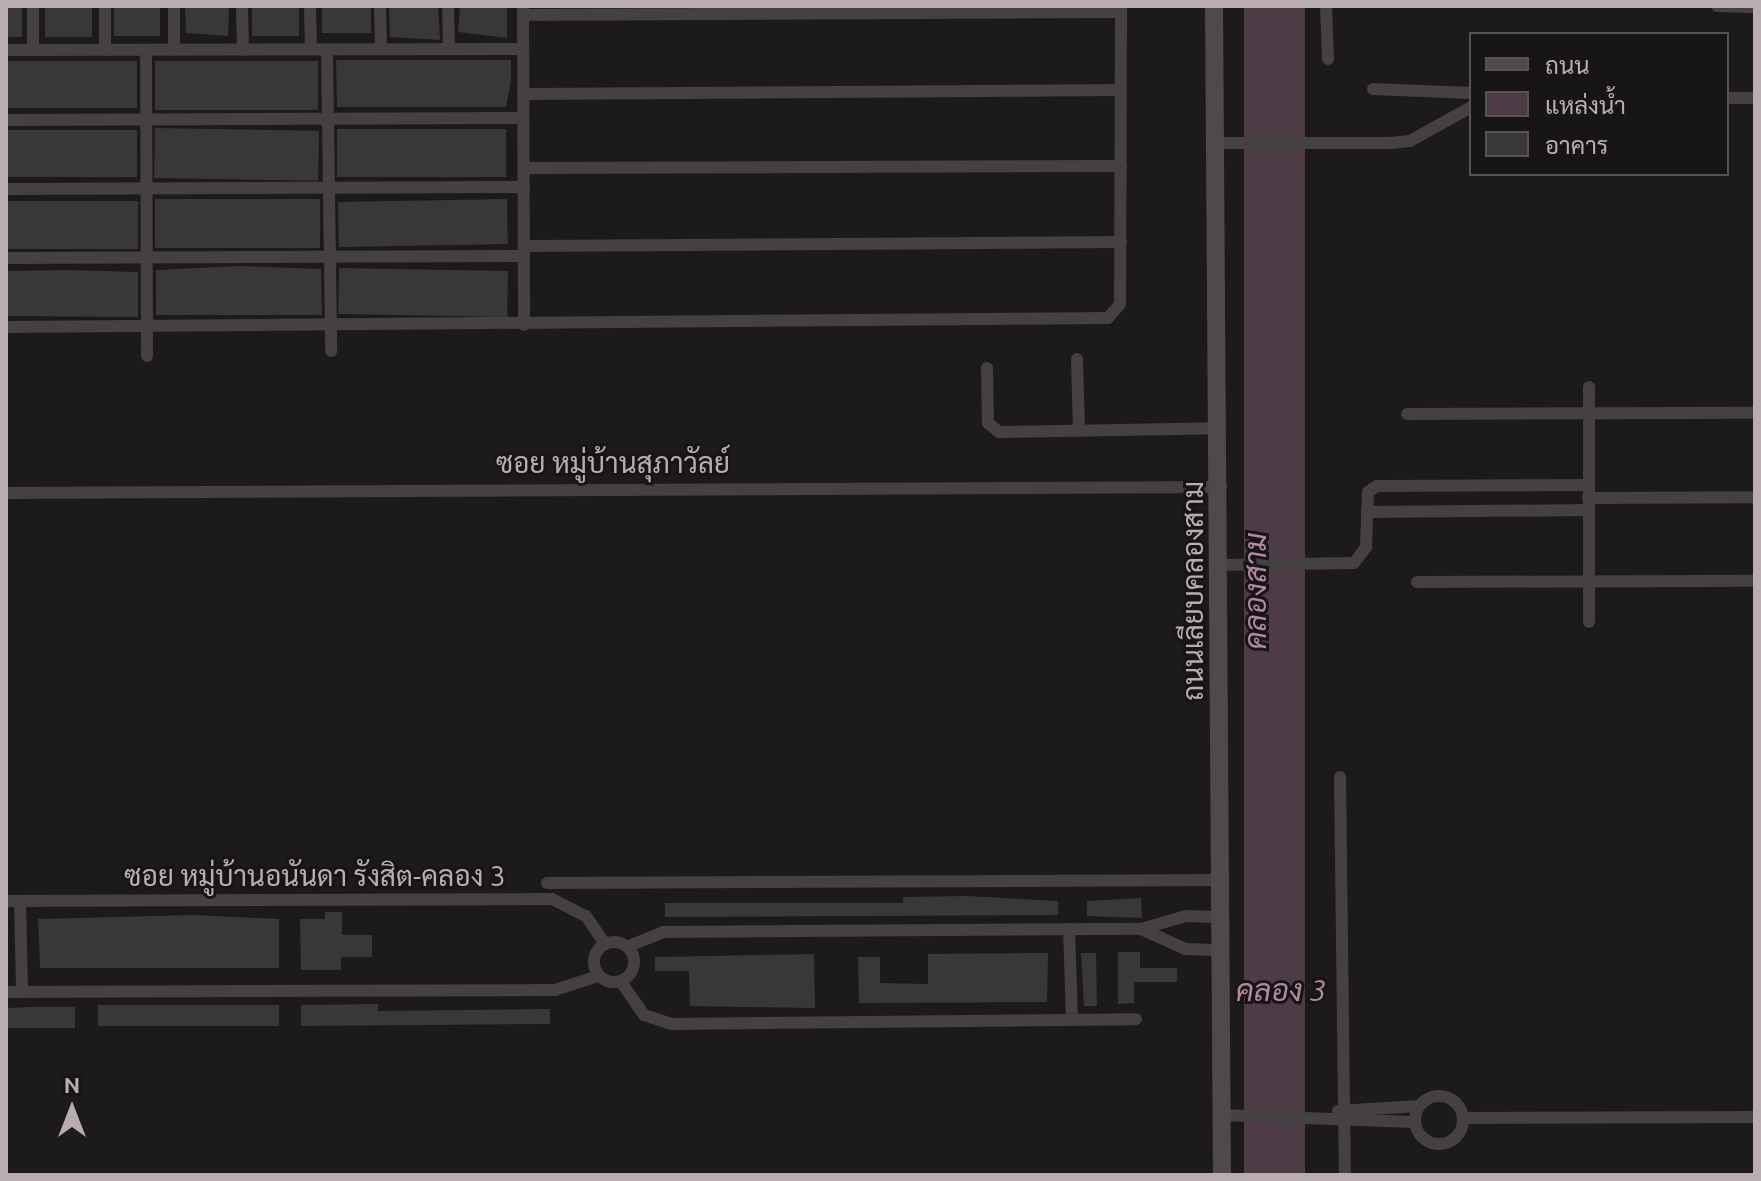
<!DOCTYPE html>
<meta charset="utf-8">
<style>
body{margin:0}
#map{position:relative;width:1761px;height:1181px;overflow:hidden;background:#1c1a1a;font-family:Ubuntu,Sarabun,sans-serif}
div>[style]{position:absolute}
.water>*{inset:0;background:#4d3b45;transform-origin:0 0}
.building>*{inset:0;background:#3a3738;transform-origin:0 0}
.minor>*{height:12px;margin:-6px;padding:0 6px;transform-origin:6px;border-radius:6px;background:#454041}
.minor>.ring{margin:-6px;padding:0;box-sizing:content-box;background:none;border:12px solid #454041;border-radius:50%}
.secondary>*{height:18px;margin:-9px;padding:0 9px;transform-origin:9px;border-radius:9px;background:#50494b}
span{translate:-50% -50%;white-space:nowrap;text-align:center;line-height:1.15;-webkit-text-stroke:6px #171515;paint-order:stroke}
.street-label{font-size:28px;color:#baadb2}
.water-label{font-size:30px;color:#b1889f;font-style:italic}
.frame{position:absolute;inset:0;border:8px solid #baadb2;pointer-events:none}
.legend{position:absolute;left:1469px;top:32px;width:260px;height:144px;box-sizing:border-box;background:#171515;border:2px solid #585254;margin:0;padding:10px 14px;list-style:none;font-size:24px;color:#baadb2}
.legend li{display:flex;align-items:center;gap:16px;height:40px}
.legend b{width:40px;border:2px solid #585254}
.north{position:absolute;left:32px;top:1069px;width:80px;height:80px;-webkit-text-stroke:6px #171515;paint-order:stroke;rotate:0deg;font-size:22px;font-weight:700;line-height:32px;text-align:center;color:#baadb2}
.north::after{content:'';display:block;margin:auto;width:28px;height:36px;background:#baadb2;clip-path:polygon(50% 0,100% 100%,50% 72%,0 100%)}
</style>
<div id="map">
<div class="water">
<i style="left:1244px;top:6px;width:61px;height:1169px"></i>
</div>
<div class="building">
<i style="left:6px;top:6px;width:16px;height:31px"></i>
<i style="left:45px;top:6px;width:47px;height:31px"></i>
<i style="left:114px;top:6px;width:46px;height:30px"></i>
<i style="clip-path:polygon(185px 6px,229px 6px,228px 36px,186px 33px)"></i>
<i style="left:252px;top:6px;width:47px;height:30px"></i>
<i style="left:322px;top:6px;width:49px;height:27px"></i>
<i style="clip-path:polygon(389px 6px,438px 6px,440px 40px,390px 37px)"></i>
<i style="clip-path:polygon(460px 6px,507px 6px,507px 38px,458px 32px)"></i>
<i style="clip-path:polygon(336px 60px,511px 60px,511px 81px,506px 107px,337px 107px)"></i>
<i style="left:137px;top:61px;width:47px;height:131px;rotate:90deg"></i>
<i style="left:155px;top:61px;width:163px;height:49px"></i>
<i style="left:155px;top:128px;width:164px;height:50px;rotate:1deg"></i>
<i style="left:337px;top:129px;width:169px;height:48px"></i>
<i style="left:137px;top:130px;width:47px;height:131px;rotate:90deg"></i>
<i style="left:155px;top:199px;width:165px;height:49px"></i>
<i style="left:507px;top:199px;width:45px;height:169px;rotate:89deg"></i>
<i style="left:6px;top:201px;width:132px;height:48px"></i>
<i style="clip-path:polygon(239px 266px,321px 269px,322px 315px,156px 315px,156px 270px)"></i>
<i style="left:339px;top:268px;width:169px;height:46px;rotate:1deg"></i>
<i style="clip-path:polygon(68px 270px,138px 272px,138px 317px,6px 316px,6px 271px)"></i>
<i style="clip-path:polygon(966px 896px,1058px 901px,1058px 915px,665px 917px,665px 903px,903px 903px,903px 897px)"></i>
<i style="clip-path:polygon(1141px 898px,1142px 918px,1087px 916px,1087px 901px)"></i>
<i style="clip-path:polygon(325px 912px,342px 912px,342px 935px,372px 935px,372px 957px,341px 957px,341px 970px,301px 970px,300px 919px,325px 919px)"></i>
<i style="clip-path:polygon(194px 915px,279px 919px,279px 968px,40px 968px,38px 919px)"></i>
<i style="clip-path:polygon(1118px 952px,1140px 952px,1140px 968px,1177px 968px,1177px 982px,1134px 982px,1134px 1003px,1118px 1004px)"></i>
<i style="clip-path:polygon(1048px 953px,1047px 1002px,859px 1003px,858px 957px,880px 957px,880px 983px,928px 984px,928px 954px)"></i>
<i style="clip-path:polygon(1081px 953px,1096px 953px,1097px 1006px,1084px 1006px)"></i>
<i style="clip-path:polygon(814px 954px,815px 1008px,690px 1006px,689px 971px,655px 971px,655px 957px)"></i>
<i style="clip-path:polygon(378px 1004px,378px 1011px,550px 1009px,550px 1024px,301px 1026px,301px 1005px)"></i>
<i style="left:279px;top:1005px;width:21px;height:181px;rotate:90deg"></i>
<i style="clip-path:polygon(31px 1007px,75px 1007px,75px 1028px,6px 1028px,6px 1008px)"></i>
</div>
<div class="minor">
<i style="left:33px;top:6px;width:44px;rotate:90deg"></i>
<i style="left:105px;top:6px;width:44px;rotate:90deg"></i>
<i style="left:174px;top:6px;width:44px;rotate:90deg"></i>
<i style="left:242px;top:6px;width:44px;rotate:88.7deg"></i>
<i style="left:310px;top:6px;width:43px;rotate:88.7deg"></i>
<i style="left:380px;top:6px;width:43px;rotate:88.7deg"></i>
<i style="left:448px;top:6px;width:43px;rotate:88.7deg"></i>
<i style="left:523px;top:6px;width:319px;rotate:89.8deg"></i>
<i style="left:1326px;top:6px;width:53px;rotate:87.8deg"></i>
<i style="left:1717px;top:6px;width:38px;rotate:2deg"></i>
<i style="left:523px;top:15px;width:598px;rotate:-0.29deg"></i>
<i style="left:327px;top:49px;width:302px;rotate:89.2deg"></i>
<i style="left:6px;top:50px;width:517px;rotate:-0.11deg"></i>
<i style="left:146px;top:50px;width:306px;rotate:89.8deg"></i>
<i style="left:1373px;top:89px;width:98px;rotate:2.3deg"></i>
<i style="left:523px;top:94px;width:598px;rotate:-0.38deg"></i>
<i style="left:1727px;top:98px;width:28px"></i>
<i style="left:6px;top:120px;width:517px;rotate:-0.22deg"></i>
<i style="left:1216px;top:143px;width:174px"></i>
<i style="left:1390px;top:143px;width:20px;rotate:-6deg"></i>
<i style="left:1410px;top:141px;width:70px;rotate:-29.1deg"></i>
<i style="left:524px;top:168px;width:597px;rotate:-0.19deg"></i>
<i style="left:6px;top:189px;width:518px;rotate:-0.22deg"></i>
<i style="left:524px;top:246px;width:597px;rotate:-0.38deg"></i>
<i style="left:6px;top:258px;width:518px;rotate:-0.22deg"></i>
<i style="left:6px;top:327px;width:1102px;rotate:-0.47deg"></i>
<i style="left:1108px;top:318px;width:18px;rotate:-49deg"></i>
<i style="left:1120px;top:304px;width:298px;rotate:-89.8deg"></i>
<i style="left:1077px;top:359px;width:72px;rotate:88.4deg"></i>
<i style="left:987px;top:368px;width:55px;rotate:89deg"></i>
<i style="left:988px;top:423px;width:14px;rotate:39deg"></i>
<i style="left:999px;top:432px;width:220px;rotate:-1deg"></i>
<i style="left:1589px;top:387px;width:235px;rotate:90deg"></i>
<i style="left:1407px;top:414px;width:348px;rotate:-0.2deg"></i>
<i style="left:6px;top:493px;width:1215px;rotate:-0.28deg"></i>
<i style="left:1588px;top:498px;width:167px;rotate:-0.3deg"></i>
<i style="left:1367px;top:512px;width:221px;rotate:-0.5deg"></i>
<i style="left:1221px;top:565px;width:133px;rotate:-0.9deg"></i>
<i style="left:1354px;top:563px;width:20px;rotate:-53deg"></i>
<i style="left:1366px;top:547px;width:55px;rotate:-87.9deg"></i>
<i style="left:1368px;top:492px;width:11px;rotate:-34deg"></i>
<i style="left:1377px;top:486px;width:211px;rotate:-0.3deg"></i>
<i style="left:1417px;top:582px;width:338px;rotate:-0.2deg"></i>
<i style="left:1340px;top:777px;width:398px;rotate:89.3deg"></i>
<i style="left:547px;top:883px;width:676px;rotate:-0.25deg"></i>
<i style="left:6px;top:901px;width:546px;rotate:-0.21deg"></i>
<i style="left:552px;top:899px;width:38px;rotate:27deg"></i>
<i style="left:586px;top:916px;width:34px;rotate:56deg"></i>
<i style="left:20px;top:901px;width:90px;rotate:88.7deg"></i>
<i style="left:1069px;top:929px;width:90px;rotate:88.1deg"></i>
<i style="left:1141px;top:929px;width:48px;rotate:24.4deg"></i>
<i style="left:1185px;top:949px;width:37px;rotate:2deg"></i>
<i class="ring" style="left:594px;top:942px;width:28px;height:28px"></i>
<i style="left:629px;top:946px;width:37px;rotate:-22deg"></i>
<i style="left:663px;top:932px;width:478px;rotate:-0.4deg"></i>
<i style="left:1141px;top:929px;width:47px;rotate:-16.1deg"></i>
<i style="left:1186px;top:916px;width:36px;rotate:2deg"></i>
<i style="left:621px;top:982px;width:40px;rotate:55.1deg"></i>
<i style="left:644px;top:1015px;width:29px;rotate:18deg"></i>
<i style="left:672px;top:1024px;width:464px;rotate:-0.6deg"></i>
<i style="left:6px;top:992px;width:549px;rotate:-0.21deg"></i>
<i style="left:555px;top:990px;width:45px;rotate:-18deg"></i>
<i class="ring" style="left:1415px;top:1096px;width:36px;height:36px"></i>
<i style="left:1338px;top:1111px;width:81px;rotate:-3.5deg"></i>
<i style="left:1222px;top:1115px;width:192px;rotate:2.1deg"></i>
<i style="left:1463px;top:1118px;width:292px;rotate:-0.2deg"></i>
</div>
<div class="secondary">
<i style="left:1214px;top:6px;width:1169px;rotate:89.61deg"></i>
</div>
<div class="street-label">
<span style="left:613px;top:463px">ซอย หมู่บ้านสุภาวัลย์</span>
<span style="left:1193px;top:591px;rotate:-90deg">ถนนเลียบคลองสาม</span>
<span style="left:315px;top:876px">ซอย หมู่บ้านอนันดา รังสิต-คลอง 3</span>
</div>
<div class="water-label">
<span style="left:1255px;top:591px;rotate:-90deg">คลองสาม</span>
<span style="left:1281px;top:990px">คลอง 3</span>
</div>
<div class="frame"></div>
<ul class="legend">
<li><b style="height:10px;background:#50494b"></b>ถนน</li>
<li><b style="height:22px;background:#4d3b45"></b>แหล่งน้ำ</li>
<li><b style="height:22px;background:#3a3738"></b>อาคาร</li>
</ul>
<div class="north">N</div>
</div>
